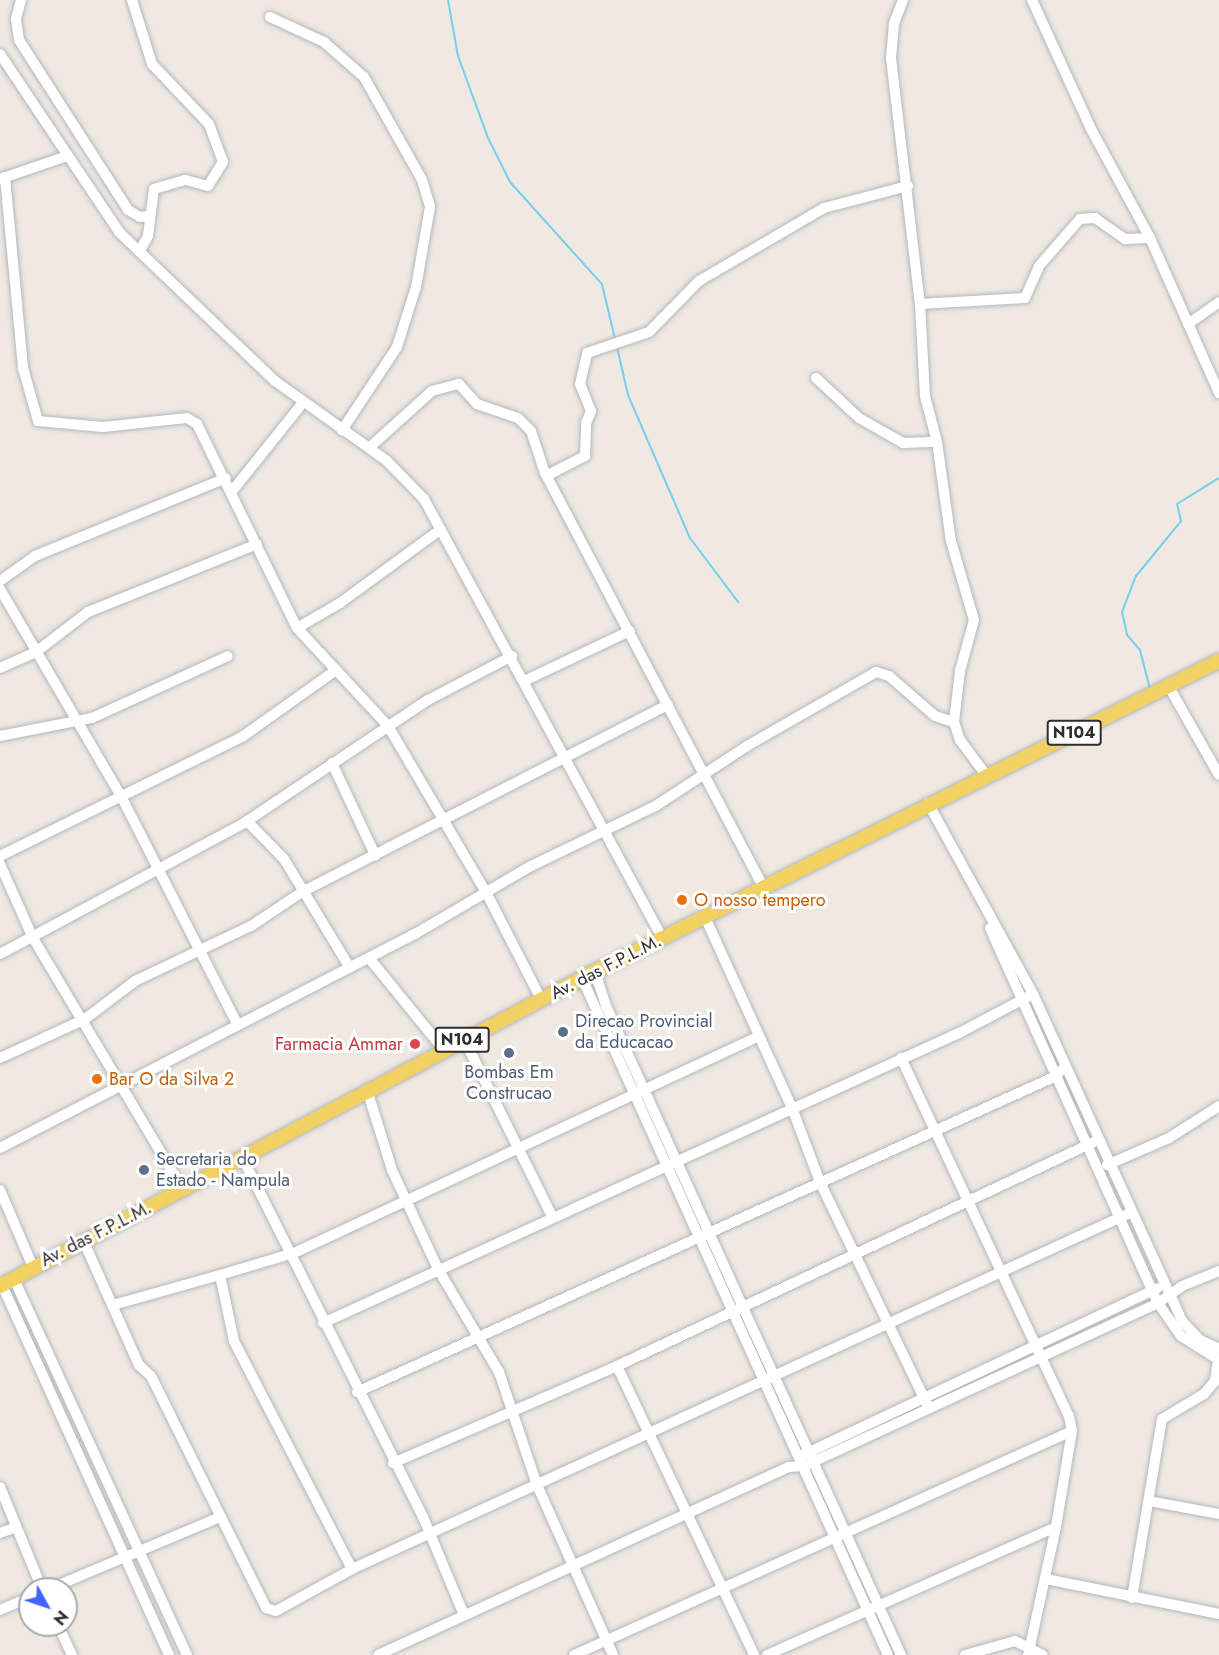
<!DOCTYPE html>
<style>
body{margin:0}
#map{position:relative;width:1219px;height:1655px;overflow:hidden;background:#efe9e1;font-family:Jost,sans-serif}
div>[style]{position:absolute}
.stream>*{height:2px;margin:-1px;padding:0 1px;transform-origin:1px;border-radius:1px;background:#75cff0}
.roads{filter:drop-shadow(0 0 2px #b4b7c1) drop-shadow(0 0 2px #b4b7c1)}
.minor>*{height:10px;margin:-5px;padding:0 5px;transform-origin:5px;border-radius:5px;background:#fff}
.major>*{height:14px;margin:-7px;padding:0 7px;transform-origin:7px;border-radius:7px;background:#f2d163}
.dots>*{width:16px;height:16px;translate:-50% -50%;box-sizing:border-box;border:3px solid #fff;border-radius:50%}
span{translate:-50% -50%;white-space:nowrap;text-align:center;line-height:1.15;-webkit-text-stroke:6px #fff;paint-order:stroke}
.shield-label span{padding:2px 4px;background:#fff;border:2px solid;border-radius:4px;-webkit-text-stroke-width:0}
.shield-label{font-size:16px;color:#2e2e2e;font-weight:700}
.food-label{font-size:18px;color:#c56008}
.left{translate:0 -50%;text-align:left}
.street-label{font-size:18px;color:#2e2e2e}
.service-label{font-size:18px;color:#4e5e75}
.health-label{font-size:18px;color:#be3a42}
.right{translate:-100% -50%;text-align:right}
.north{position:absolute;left:18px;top:1577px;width:60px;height:60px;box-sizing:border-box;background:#fff;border:2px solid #ababab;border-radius:50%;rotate:130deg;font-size:16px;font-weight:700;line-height:24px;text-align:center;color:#2e2e2e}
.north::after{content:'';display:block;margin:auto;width:21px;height:27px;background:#4264fb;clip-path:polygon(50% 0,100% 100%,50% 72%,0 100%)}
</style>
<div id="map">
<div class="stream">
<i style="left:448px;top:0;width:57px;rotate:79.9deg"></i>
<i style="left:458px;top:56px;width:87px;rotate:69.9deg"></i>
<i style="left:488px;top:138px;width:49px;rotate:63.4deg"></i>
<i style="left:510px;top:182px;width:137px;rotate:48deg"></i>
<i style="left:602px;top:284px;width:57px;rotate:76.7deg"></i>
<i style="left:617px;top:347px;width:49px;rotate:77.1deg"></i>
<i style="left:628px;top:395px;width:156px;rotate:66.6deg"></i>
<i style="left:690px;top:538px;width:80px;rotate:53.1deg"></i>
<i style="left:1150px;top:689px;width:40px;rotate:-104.4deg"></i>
<i style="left:1140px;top:650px;width:20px;rotate:-131deg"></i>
<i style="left:1127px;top:635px;width:24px;rotate:-102deg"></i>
<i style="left:1122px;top:612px;width:39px;rotate:-69deg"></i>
<i style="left:1136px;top:576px;width:71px;rotate:-50.7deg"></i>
<i style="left:1181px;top:521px;width:17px;rotate:-103deg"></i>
<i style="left:1177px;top:504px;width:49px;rotate:-31.8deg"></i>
</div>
<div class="roads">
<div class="minor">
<i style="left:21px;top:0;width:20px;rotate:105deg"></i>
<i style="left:16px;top:19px;width:21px;rotate:82deg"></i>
<i style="left:19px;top:40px;width:202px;rotate:57.3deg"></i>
<i style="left:128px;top:210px;width:14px;rotate:30deg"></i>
<i style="left:140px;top:217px;width:10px;rotate:-6deg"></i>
<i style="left:132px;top:0;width:67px;rotate:72.6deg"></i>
<i style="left:152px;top:64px;width:83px;rotate:46.5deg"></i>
<i style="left:209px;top:124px;width:40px;rotate:69.8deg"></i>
<i style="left:223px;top:162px;width:28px;rotate:122deg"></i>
<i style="left:208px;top:186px;width:24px;rotate:-165deg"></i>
<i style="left:185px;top:180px;width:32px;rotate:164deg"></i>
<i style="left:154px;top:189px;width:47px;rotate:97.3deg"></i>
<i style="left:148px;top:236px;width:18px;rotate:119deg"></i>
<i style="left:903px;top:0;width:26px;rotate:111deg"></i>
<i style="left:894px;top:24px;width:34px;rotate:95deg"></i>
<i style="left:891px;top:58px;width:248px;rotate:83.3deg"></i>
<i style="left:920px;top:304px;width:92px;rotate:86.9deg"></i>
<i style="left:925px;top:396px;width:48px;rotate:75.4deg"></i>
<i style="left:937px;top:442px;width:100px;rotate:82deg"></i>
<i style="left:951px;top:541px;width:82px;rotate:73.8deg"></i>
<i style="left:974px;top:620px;width:53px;rotate:105.4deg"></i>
<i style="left:960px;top:671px;width:51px;rotate:96.7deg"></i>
<i style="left:954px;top:722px;width:19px;rotate:72deg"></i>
<i style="left:960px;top:740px;width:44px;rotate:53.4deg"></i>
<i style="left:1032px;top:0;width:142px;rotate:65.4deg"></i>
<i style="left:1091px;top:129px;width:124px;rotate:61.6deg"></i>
<i style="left:1150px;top:238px;width:170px;rotate:66deg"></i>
<i style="left:270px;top:17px;width:60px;rotate:24.8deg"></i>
<i style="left:324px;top:42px;width:53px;rotate:41.2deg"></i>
<i style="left:364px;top:77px;width:118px;rotate:60.6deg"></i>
<i style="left:422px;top:180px;width:28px;rotate:73deg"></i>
<i style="left:430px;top:207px;width:81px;rotate:99.9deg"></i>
<i style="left:416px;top:287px;width:63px;rotate:107.6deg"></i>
<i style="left:397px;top:347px;width:100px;rotate:123.5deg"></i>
<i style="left:0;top:54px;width:214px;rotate:56.2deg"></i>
<i style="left:119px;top:232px;width:216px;rotate:43.7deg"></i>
<i style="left:275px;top:381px;width:138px;rotate:35.5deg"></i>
<i style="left:387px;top:461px;width:53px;rotate:45.8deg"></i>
<i style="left:424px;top:499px;width:499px;rotate:61.5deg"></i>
<i style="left:5px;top:177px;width:192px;rotate:84.6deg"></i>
<i style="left:23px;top:368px;width:55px;rotate:74.2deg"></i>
<i style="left:38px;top:421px;width:65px;rotate:5.3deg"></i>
<i style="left:103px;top:427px;width:84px;rotate:-6.1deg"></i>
<i style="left:187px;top:418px;width:12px;rotate:31deg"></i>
<i style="left:197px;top:424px;width:227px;rotate:63.9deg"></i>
<i style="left:297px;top:628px;width:134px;rotate:47.1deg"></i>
<i style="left:388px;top:726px;width:195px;rotate:59.5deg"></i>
<i style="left:487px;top:894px;width:120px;rotate:62.8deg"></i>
<i style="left:0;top:179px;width:71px;rotate:-18.9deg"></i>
<i style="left:920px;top:304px;width:105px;rotate:-3.3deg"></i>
<i style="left:1025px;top:298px;width:35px;rotate:-66deg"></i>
<i style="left:1039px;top:266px;width:62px;rotate:-48.9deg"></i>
<i style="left:1080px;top:219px;width:15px;rotate:-4deg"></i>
<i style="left:1095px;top:218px;width:37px;rotate:35deg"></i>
<i style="left:1125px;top:239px;width:25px;rotate:-2deg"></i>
<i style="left:1188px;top:324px;width:38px;rotate:-35deg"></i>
<i style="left:816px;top:378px;width:59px;rotate:42.9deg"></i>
<i style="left:859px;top:418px;width:51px;rotate:29.6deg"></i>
<i style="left:903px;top:443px;width:34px;rotate:-2deg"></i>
<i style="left:370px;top:447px;width:84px;rotate:-42.1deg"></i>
<i style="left:432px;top:391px;width:28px;rotate:-15deg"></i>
<i style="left:459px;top:384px;width:27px;rotate:48deg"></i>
<i style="left:477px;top:404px;width:43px;rotate:18.9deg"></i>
<i style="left:518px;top:418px;width:18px;rotate:45deg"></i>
<i style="left:531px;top:431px;width:44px;rotate:71.6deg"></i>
<i style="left:545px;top:473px;width:469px;rotate:62.2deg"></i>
<i style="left:548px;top:475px;width:42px;rotate:-27.2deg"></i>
<i style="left:585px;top:456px;width:33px;rotate:-88deg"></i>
<i style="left:586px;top:423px;width:13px;rotate:-67deg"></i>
<i style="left:591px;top:411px;width:29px;rotate:-112deg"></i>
<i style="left:580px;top:384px;width:32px;rotate:-77deg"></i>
<i style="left:587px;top:353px;width:65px;rotate:-18.7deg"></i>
<i style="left:649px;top:332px;width:71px;rotate:-45.6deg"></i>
<i style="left:699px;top:281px;width:145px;rotate:-30.3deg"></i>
<i style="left:824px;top:208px;width:87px;rotate:-14.7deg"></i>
<i style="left:233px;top:490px;width:110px;rotate:-51.3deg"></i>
<i style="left:0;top:581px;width:43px;rotate:-35.5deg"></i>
<i style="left:35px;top:556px;width:206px;rotate:-22.2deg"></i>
<i style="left:0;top:589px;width:240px;rotate:59.7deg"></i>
<i style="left:121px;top:796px;width:256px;rotate:63deg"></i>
<i style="left:297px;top:628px;width:50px;rotate:-30.2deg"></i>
<i style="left:340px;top:603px;width:125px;rotate:-36.2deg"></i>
<i style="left:0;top:668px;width:39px;rotate:-24deg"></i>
<i style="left:36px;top:652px;width:66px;rotate:-37.6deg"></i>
<i style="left:88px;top:612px;width:182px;rotate:-21.9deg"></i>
<i style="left:524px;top:681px;width:117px;rotate:-25.3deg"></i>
<i style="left:1169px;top:687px;width:101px;rotate:60.4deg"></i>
<i style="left:0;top:736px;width:94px;rotate:-11.1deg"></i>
<i style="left:92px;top:718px;width:149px;rotate:-24.5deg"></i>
<i style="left:332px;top:763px;width:102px;rotate:64.9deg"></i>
<i style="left:928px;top:803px;width:218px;rotate:61.2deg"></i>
<i style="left:1033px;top:994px;width:359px;rotate:65.5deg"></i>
<i style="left:1182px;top:1321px;width:26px;rotate:47deg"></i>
<i style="left:1200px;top:1340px;width:21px;rotate:25deg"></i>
<i style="left:247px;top:821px;width:53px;rotate:45.8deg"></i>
<i style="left:284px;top:859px;width:127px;rotate:58.8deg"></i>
<i style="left:0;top:856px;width:270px;rotate:-26.2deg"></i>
<i style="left:242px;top:737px;width:115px;rotate:-35.5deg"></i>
<i style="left:0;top:864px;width:81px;rotate:66deg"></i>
<i style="left:33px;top:938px;width:293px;rotate:59.2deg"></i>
<i style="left:705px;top:917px;width:210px;rotate:65.5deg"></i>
<i style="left:792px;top:1108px;width:79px;rotate:69.3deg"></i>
<i style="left:820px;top:1182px;width:249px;rotate:64.3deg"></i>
<i style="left:990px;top:928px;width:411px;rotate:65.9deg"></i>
<i style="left:1158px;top:1303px;width:40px;rotate:55.1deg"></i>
<i style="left:1181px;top:1336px;width:45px;rotate:32.3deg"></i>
<i style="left:0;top:954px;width:277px;rotate:-28.2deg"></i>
<i style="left:244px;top:823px;width:221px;rotate:-33.8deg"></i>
<i style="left:428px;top:700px;width:95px;rotate:-27.6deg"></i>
<i style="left:369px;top:958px;width:119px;rotate:50.8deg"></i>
<i style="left:595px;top:972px;width:36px;rotate:72deg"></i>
<i style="left:606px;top:1006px;width:713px;rotate:65.56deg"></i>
<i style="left:582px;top:978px;width:743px;rotate:65.68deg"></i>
<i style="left:464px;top:1039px;width:198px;rotate:63.6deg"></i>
<i style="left:0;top:1058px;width:94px;rotate:-24.6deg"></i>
<i style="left:85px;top:1019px;width:63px;rotate:-37.2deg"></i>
<i style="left:135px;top:981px;width:128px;rotate:-25.4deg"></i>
<i style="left:251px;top:926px;width:61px;rotate:-33.7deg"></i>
<i style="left:302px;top:892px;width:411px;rotate:-27.1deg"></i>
<i style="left:901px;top:1058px;width:395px;rotate:64.9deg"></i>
<i style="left:1069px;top:1416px;width:15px;rotate:79deg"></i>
<i style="left:1072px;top:1431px;width:97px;rotate:99.5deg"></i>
<i style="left:1056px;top:1527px;width:131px;rotate:102.3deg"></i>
<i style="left:368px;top:1093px;width:81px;rotate:72.7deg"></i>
<i style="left:392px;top:1170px;width:109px;rotate:65.1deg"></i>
<i style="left:438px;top:1269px;width:120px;rotate:59.4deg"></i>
<i style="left:499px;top:1372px;width:119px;rotate:71.4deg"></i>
<i style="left:537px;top:1485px;width:186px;rotate:65.9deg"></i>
<i style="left:0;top:1148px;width:467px;rotate:-27.3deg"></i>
<i style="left:415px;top:934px;width:134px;rotate:-30.4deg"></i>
<i style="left:531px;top:866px;width:140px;rotate:-25.8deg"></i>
<i style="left:657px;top:805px;width:108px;rotate:-33.2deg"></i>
<i style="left:747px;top:746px;width:149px;rotate:-29.8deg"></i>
<i style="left:876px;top:672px;width:14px;rotate:17deg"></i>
<i style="left:889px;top:676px;width:61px;rotate:41deg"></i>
<i style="left:935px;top:716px;width:20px;rotate:18deg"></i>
<i style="left:243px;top:1159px;width:401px;rotate:63.3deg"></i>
<i style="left:423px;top:1517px;width:106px;rotate:67.3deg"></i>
<i style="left:1107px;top:1165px;width:68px;rotate:-23.5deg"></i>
<i style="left:1169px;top:1138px;width:59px;rotate:-32.6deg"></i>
<i style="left:0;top:1190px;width:84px;rotate:66.8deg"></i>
<i style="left:83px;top:1240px;width:137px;rotate:65.9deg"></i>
<i style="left:139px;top:1365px;width:16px;rotate:43deg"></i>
<i style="left:151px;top:1376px;width:259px;rotate:63.6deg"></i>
<i style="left:266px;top:1608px;width:10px;rotate:17deg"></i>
<i style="left:276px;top:1611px;width:87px;rotate:-28.9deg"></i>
<i style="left:352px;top:1569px;width:856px;rotate:-24.59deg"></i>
<i style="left:14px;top:1279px;width:414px;rotate:65.3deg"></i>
<i style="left:2px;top:1285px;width:406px;rotate:65.7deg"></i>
<i style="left:113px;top:1305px;width:111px;rotate:-15.7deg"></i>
<i style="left:323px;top:1323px;width:701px;rotate:-24.52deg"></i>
<i style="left:961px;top:1032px;width:81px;rotate:-27.8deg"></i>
<i style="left:617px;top:1366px;width:320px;rotate:64.6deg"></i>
<i style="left:357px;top:1392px;width:765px;rotate:-24.32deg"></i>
<i style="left:1054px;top:1077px;width:15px;rotate:-42deg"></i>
<i style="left:803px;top:1455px;width:392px;rotate:-25.2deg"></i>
<i style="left:393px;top:1463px;width:244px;rotate:-23.4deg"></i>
<i style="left:617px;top:1366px;width:529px;rotate:-25.16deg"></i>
<i style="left:0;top:1487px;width:110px;rotate:67.6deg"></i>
<i style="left:1149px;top:1501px;width:71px;rotate:10.5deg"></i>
<i style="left:0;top:1533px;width:15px;rotate:-20deg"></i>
<i style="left:352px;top:1569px;width:257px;rotate:-117.4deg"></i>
<i style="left:234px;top:1341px;width:67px;rotate:-102deg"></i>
<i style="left:220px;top:1275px;width:77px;rotate:-16.6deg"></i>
<i style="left:294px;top:1253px;width:511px;rotate:-25.01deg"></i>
<i style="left:1046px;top:1579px;width:177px;rotate:11.4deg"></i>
<i style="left:49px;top:1589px;width:186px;rotate:-22.8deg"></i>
<i style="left:1132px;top:1598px;width:181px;rotate:-80.5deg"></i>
<i style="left:1162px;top:1419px;width:49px;rotate:-30.8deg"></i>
<i style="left:1204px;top:1394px;width:17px;rotate:-50deg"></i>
<i style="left:1215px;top:1381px;width:21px;rotate:-82deg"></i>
<i style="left:0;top:1610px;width:33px;rotate:-23deg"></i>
<i style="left:58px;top:1625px;width:33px;rotate:65deg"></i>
<i style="left:378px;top:1655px;width:452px;rotate:-24.6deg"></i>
<i style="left:789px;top:1467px;width:15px;rotate:-4deg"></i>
<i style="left:804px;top:1466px;width:390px;rotate:-24.7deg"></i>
<i style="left:1158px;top:1303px;width:29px;rotate:-35deg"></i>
<i style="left:1182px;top:1286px;width:40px;rotate:-22deg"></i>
<i style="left:574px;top:1655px;width:546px;rotate:-24.22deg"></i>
<i style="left:767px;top:1655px;width:316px;rotate:-23.9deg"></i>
<i style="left:965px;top:1655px;width:52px;rotate:-15.6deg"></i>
<i style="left:1015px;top:1641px;width:31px;rotate:27deg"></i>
</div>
<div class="major">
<i style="left:0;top:1286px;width:658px;rotate:-27.89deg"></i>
<i style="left:582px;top:978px;width:712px;rotate:-26.46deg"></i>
</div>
</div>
<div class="dots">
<i style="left:682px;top:900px;background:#e8710a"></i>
<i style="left:563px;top:1032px;background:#5c6f8a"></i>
<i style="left:415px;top:1044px;background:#e0444e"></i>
<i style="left:509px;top:1053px;background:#5c6f8a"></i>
<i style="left:97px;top:1079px;background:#e8710a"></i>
<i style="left:144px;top:1170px;background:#5c6f8a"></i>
</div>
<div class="shield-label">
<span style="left:1074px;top:733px">N104</span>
<span style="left:462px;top:1040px">N104</span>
</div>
<div class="food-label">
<span class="left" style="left:694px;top:900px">O nosso tempero</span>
<span class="left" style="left:109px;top:1079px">Bar O da Silva 2</span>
</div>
<div class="street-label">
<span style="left:606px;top:967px;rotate:-27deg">Av. das F.P.L.M.</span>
<span style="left:96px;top:1234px;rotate:-27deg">Av. das F.P.L.M.</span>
</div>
<div class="service-label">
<span class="left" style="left:575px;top:1032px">Direcao Provincial<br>da Educacao</span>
<span style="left:509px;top:1083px">Bombas Em<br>Construcao</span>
<span class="left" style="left:156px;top:1170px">Secretaria do<br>Estado - Nampula</span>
</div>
<div class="health-label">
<span class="right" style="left:403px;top:1044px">Farmacia Ammar</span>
</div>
<div class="north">N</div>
</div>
